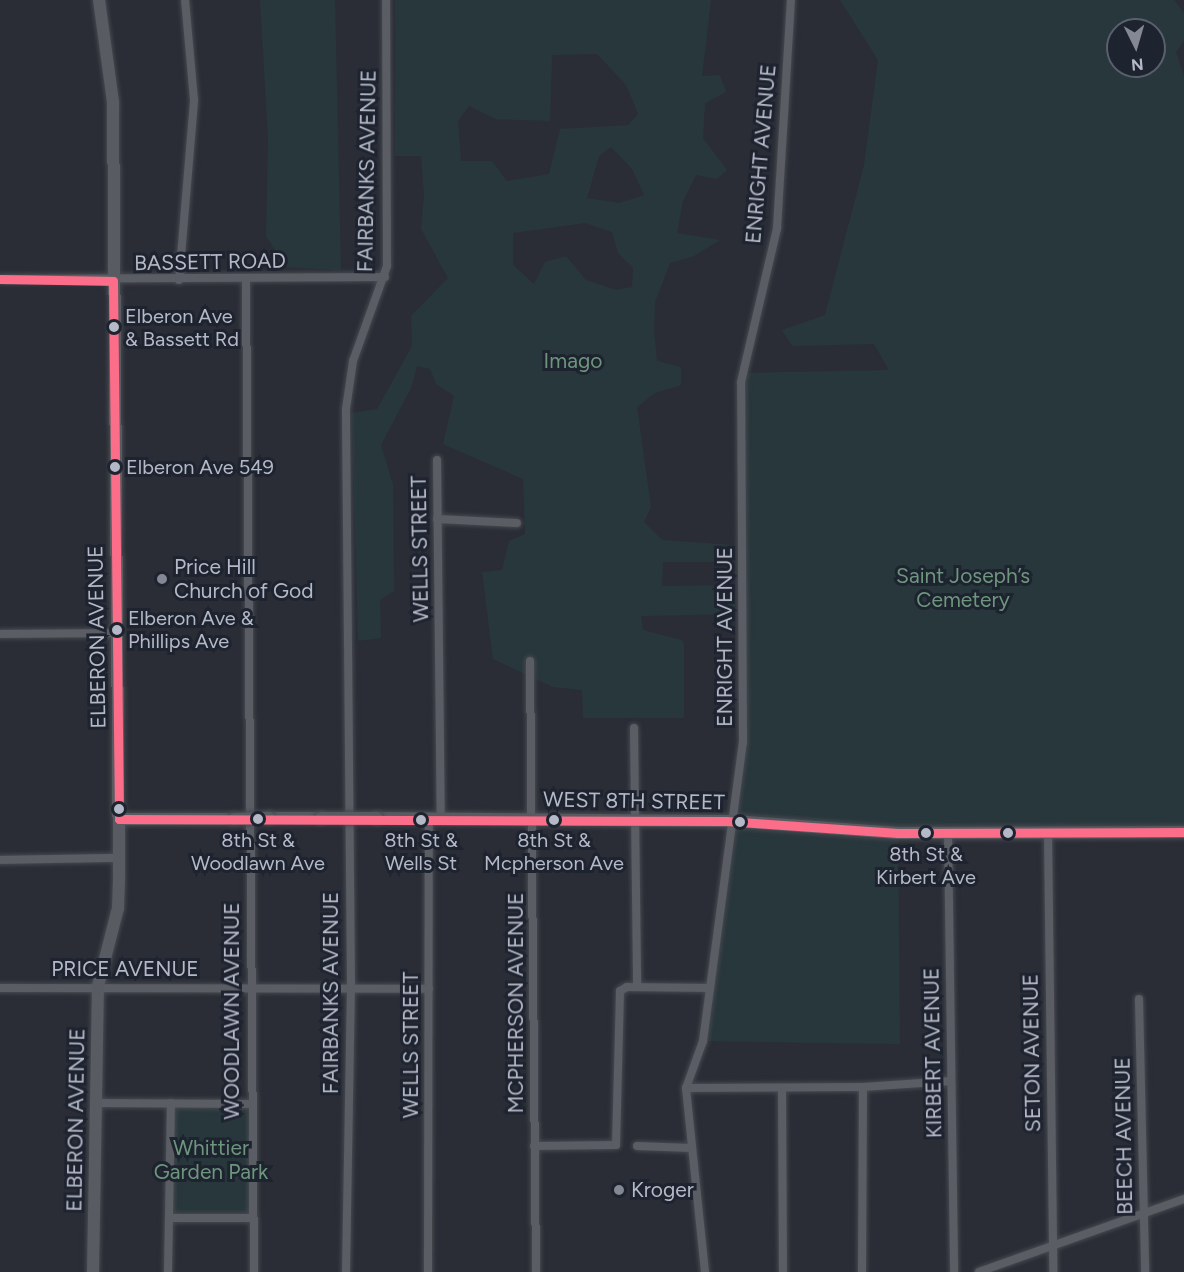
<!DOCTYPE html>
<meta charset="utf-8">
<style>
body{margin:0}
#map{position:relative;width:1184px;height:1272px;overflow:hidden;background:#2a2d36;font-family:Figtree,sans-serif}
div>[style]{position:absolute}
.green>*{inset:0;background:#28373c;transform-origin:0 0}
.roads{filter:drop-shadow(0 0 2px #46494f) drop-shadow(0 0 2px #46494f)}
.street>*{height:8px;margin:-4px;padding:0 4px;transform-origin:4px;border-radius:4px;background:#5a5d64}
.secondary>*{height:12px;margin:-6px;padding:0 6px;transform-origin:6px;border-radius:6px;background:#595b62}
.bridges{filter:drop-shadow(0 0 2px #46494f) drop-shadow(0 0 2px #46494f)}
.secondary-bridge>*{height:12px;margin:-6px;padding:0 6px;transform-origin:6px;border-radius:6px;background:#595b62}
.bus-1>*{height:9px;margin:-4.5px;padding:0 4.5px;transform-origin:4.5px;border-radius:4.5px;background:#fb6d88}
.dots>*{width:16px;height:16px;translate:-50% -50%;box-sizing:border-box;border:3px solid #1e2330;border-radius:50%}
span{translate:-50% -50%;white-space:nowrap;text-align:center;line-height:1.15;-webkit-text-stroke:6px #1e2330;paint-order:stroke}
.bus-label{font-size:20px;color:#b5b9c7}
.left{translate:0 -50%;text-align:left}
.street-label{font-size:21px;color:#b5b9c7}
.park-label{font-size:21px;color:#6d967d}
.poi-label{font-size:21px;color:#b5b9c7}
.north{position:absolute;left:1106px;top:18px;width:60px;height:60px;box-sizing:border-box;background:#1e2330;border:2px solid #5a5f6c;border-radius:50%;rotate:175deg;font-size:16px;font-weight:700;line-height:24px;text-align:center;color:#b5b9c7}
.north::after{content:'';display:block;margin:auto;width:21px;height:27px;background:#848894;clip-path:polygon(50% 0,100% 100%,50% 72%,0 100%)}
</style>
<div id="map">
<div class="green">
<i style="clip-path:polygon(260px 0,335px 0,341px 270px,286px 267px,266px 236px,268px 139px)"></i>
<i style="clip-path:polygon(evenodd,395px 0,711px 0,702px 76px,720px 75px,726px 92px,705px 103px,703px 138px,727px 170px,717px 179px,696px 175px,683px 201px,677px 233px,720px 240px,694px 256px,670px 263px,655px 302px,654px 330px,657px 361px,681px 367px,681px 385px,655px 393px,637px 407px,651px 507px,644px 522px,662px 540px,734px 545px,734px 562px,663px 562px,662px 586px,735px 585px,735px 614px,641px 616px,643px 630px,682px 640px,684px 644px,684px 718px,583px 718px,582px 690px,553px 687px,493px 659px,482px 572px,502px 570px,509px 541px,525px 534px,523px 479px,443px 444px,454px 396px,436px 384px,430px 369px,417px 366px,411px 388px,381px 445px,393px 485px,394px 591px,380px 600px,381px 638px,358px 641px,352px 413px,377px 409px,412px 346px,411px 316px,448px 278px,421px 229px,424px 194px,421px 156px,395px 156px,395px 0,597px 54px,626px 85px,638px 114px,628px 125px,560px 129px,549px 174px,507px 181px,492px 161px,461px 161px,458px 121px,469px 106px,496px 119px,550px 121px,552px 55px,597px 54px,395px 0,611px 147px,632px 169px,644px 195px,619px 203px,587px 198px,599px 156px,611px 147px,395px 0,585px 223px,612px 232px,618px 253px,633px 268px,632px 287px,616px 290px,586px 280px,566px 256px,545px 262px,534px 284px,513px 265px,513px 233px,585px 223px)"></i>
<i style="clip-path:polygon(evenodd,840px 0,1174px 0,1184px 13px,1184px 41px,1176px 52px,1184px 77px,1184px 832px,898px 833px,900px 1044px,703px 1041px,743px 743px,742px 373px,889px 370px,874px 344px,792px 346px,782px 330px,825px 315px,864px 165px,878px 60px,840px 0,1118px 30px,1154px 30px,1154px 66px,1118px 66px,1118px 30px)"></i>
<i style="left:171px;top:1103px;width:80px;height:115px;rotate:1deg"></i>
</div>
<div class="roads">
<div class="street">
<i style="left:0;top:279px;width:385px;rotate:-0.3deg"></i>
<i style="left:179px;top:280px;width:181px;rotate:-85.2deg"></i>
<i style="left:194px;top:100px;width:100px;rotate:-95.1deg"></i>
<i style="left:246px;top:281px;width:991px;rotate:89.54deg"></i>
<i style="left:437px;top:460px;width:358px;rotate:89.4deg"></i>
<i style="left:437px;top:519px;width:80px;rotate:2.9deg"></i>
<i style="left:0;top:634px;width:116px;rotate:-0.5deg"></i>
<i style="left:530px;top:661px;width:611px;rotate:89.44deg"></i>
<i style="left:634px;top:728px;width:259px;rotate:89.3deg"></i>
<i style="left:948px;top:833px;width:439px;rotate:89.2deg"></i>
<i style="left:1048px;top:833px;width:439px;rotate:89.3deg"></i>
<i style="left:0;top:860px;width:119px;rotate:-1deg"></i>
<i style="left:0;top:988px;width:429px;rotate:0.1deg"></i>
<i style="left:1139px;top:999px;width:273px;rotate:88.7deg"></i>
<i style="left:686px;top:1088px;width:177px;rotate:-0.3deg"></i>
<i style="left:863px;top:1087px;width:88px;rotate:-3.9deg"></i>
<i style="left:782px;top:1088px;width:184px;rotate:89.7deg"></i>
<i style="left:96px;top:1103px;width:155px;rotate:0.4deg"></i>
<i style="left:534px;top:1146px;width:82px;rotate:-0.7deg"></i>
<i style="left:616px;top:1145px;width:154px;rotate:-88.5deg"></i>
<i style="left:620px;top:991px;width:8px;rotate:-30deg"></i>
<i style="left:627px;top:987px;width:83px;rotate:0.7deg"></i>
<i style="left:637px;top:1146px;width:54px;rotate:2.1deg"></i>
<i style="left:169px;top:1218px;width:83px"></i>
<i style="left:168px;top:1272px;width:169px;rotate:-89deg"></i>
<i style="left:346px;top:1272px;width:285px;rotate:-89deg"></i>
<i style="left:351px;top:987px;width:578px;rotate:-90.5deg"></i>
<i style="left:346px;top:409px;width:49px;rotate:-81.7deg"></i>
<i style="left:353px;top:361px;width:101px;rotate:-70.3deg"></i>
<i style="left:387px;top:266px;width:266px;rotate:-90.2deg"></i>
<i style="left:428px;top:1272px;width:454px;rotate:-89.9deg"></i>
<i style="left:705px;top:1272px;width:185px;rotate:-95.9deg"></i>
<i style="left:686px;top:1088px;width:50px;rotate:-70.1deg"></i>
<i style="left:703px;top:1041px;width:301px;rotate:-82.4deg"></i>
<i style="left:743px;top:743px;width:361px;rotate:-90.3deg"></i>
<i style="left:741px;top:382px;width:158px;rotate:-76.8deg"></i>
<i style="left:777px;top:228px;width:228px;rotate:-86.5deg"></i>
<i style="left:862px;top:1272px;width:185px;rotate:-89.7deg"></i>
<i style="left:979px;top:1272px;width:218px;rotate:-19.6deg"></i>
</div>
<div class="secondary">
<i style="left:269px;top:818px;width:52px"></i>
<i style="left:377px;top:818px;width:356px;rotate:0.5deg"></i>
<i style="left:733px;top:821px;width:165px;rotate:4.2deg"></i>
<i style="left:898px;top:833px;width:286px;rotate:-0.2deg"></i>
<i style="left:119px;top:819px;width:115px"></i>
<i style="left:93px;top:1272px;width:286px;rotate:-89deg"></i>
<i style="left:98px;top:986px;width:81px;rotate:-75.6deg"></i>
<i style="left:118px;top:908px;width:29px;rotate:-88deg"></i>
<i style="left:119px;top:879px;width:777px;rotate:-90.44deg"></i>
<i style="left:113px;top:102px;width:103px;rotate:-97.8deg"></i>
</div>
</div>
<div class="bridges">
<div class="secondary-bridge">
<i style="left:321px;top:818px;width:56px"></i>
<i style="left:234px;top:819px;width:35px;rotate:-2deg"></i>
</div>
</div>
<div class="bus-1">
<i style="left:0;top:279px;width:113px;rotate:1deg"></i>
<i style="left:113px;top:281px;width:538px;rotate:89.36deg"></i>
<i style="left:119px;top:819px;width:607px;rotate:0.19deg"></i>
<i style="left:726px;top:821px;width:172px;rotate:4deg"></i>
<i style="left:898px;top:833px;width:286px;rotate:-0.2deg"></i>
</div>
<div class="dots">
<i style="left:114px;top:327px;background:#b5b9c7"></i>
<i style="left:115px;top:467px;background:#b5b9c7"></i>
<i style="left:162px;top:579px;background:#848894"></i>
<i style="left:117px;top:630px;background:#b5b9c7"></i>
<i style="left:119px;top:809px;background:#b5b9c7"></i>
<i style="left:258px;top:819px;background:#b5b9c7"></i>
<i style="left:421px;top:820px;background:#b5b9c7"></i>
<i style="left:554px;top:820px;background:#b5b9c7"></i>
<i style="left:740px;top:822px;background:#b5b9c7"></i>
<i style="left:926px;top:833px;background:#b5b9c7"></i>
<i style="left:1008px;top:833px;background:#b5b9c7"></i>
<i style="left:619px;top:1190px;background:#848894"></i>
</div>
<div class="bus-label">
<span class="left" style="left:125px;top:328px">Elberon Ave<br>&amp; Bassett Rd</span>
<span class="left" style="left:126px;top:467px">Elberon Ave 549</span>
<span class="left" style="left:128px;top:630px">Elberon Ave &amp;<br>Phillips Ave</span>
<span style="left:258px;top:852px">8th St &amp;<br>Woodlawn Ave</span>
<span style="left:421px;top:852px">8th St &amp;<br>Wells St</span>
<span style="left:554px;top:852px">8th St &amp;<br>Mcpherson Ave</span>
<span style="left:926px;top:866px">8th St &amp;<br>Kirbert Ave</span>
</div>
<div class="street-label">
<span style="left:761px;top:154px;rotate:-85deg">ENRIGHT AVENUE</span>
<span style="left:367px;top:171px;rotate:-89deg">FAIRBANKS AVENUE</span>
<span style="left:210px;top:262px;rotate:-1deg">BASSETT ROAD</span>
<span style="left:420px;top:549px;rotate:-91deg">WELLS STREET</span>
<span style="left:97px;top:637px;rotate:-91deg">ELBERON AVENUE</span>
<span style="left:725px;top:637px;rotate:-90deg">ENRIGHT AVENUE</span>
<span style="left:634px;top:801px;rotate:1deg">WEST 8TH STREET</span>
<span style="left:125px;top:969px">PRICE AVENUE</span>
<span style="left:331px;top:993px;rotate:-90deg">FAIRBANKS AVENUE</span>
<span style="left:516px;top:1003px;rotate:-90deg">MCPHERSON AVENUE</span>
<span style="left:232px;top:1011px;rotate:-90deg">WOODLAWN AVENUE</span>
<span style="left:411px;top:1045px;rotate:-90deg">WELLS STREET</span>
<span style="left:933px;top:1053px;rotate:-91deg">KIRBERT AVENUE</span>
<span style="left:1032px;top:1053px;rotate:-91deg">SETON AVENUE</span>
<span style="left:76px;top:1120px;rotate:-89deg">ELBERON AVENUE</span>
<span style="left:1124px;top:1136px;rotate:-91deg">BEECH AVENUE</span>
</div>
<div class="park-label">
<span style="left:573px;top:361px">Imago</span>
<span style="left:963px;top:588px">Saint Joseph’s<br>Cemetery</span>
<span style="left:211px;top:1160px">Whittier<br>Garden Park</span>
</div>
<div class="poi-label">
<span class="left" style="left:174px;top:579px">Price Hill<br>Church of God</span>
<span class="left" style="left:631px;top:1190px">Kroger</span>
</div>
<div class="north">N</div>
</div>
